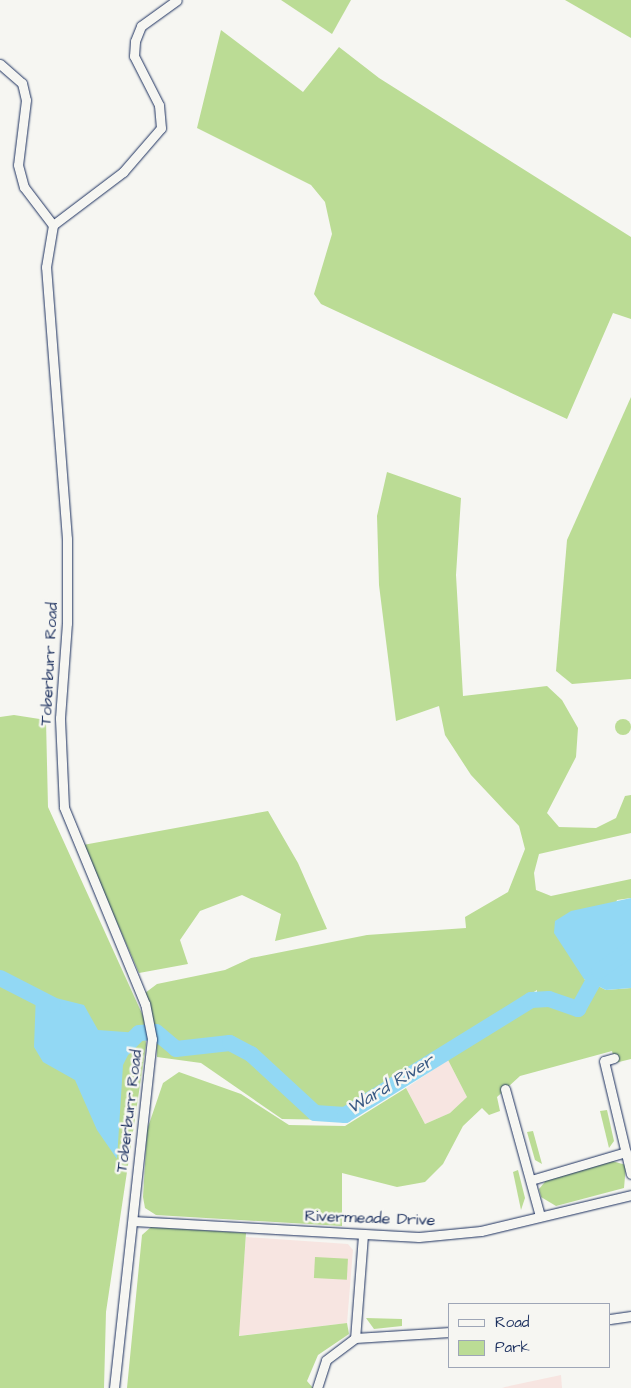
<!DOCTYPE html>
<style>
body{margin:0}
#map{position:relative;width:631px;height:1388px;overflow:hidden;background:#f6f6f2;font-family:"Architects Daughter",sans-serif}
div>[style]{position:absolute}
.built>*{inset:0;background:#f7e5e1}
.green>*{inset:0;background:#bbdc95;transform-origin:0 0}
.round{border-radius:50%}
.water>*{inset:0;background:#92d8f4}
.river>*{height:16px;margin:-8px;padding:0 8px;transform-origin:8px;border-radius:8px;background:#92d8f4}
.roads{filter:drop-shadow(0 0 1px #1b2f5e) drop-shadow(0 0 1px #1b2f5e)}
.minor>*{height:9px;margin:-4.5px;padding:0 4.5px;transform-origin:4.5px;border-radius:4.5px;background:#f6f6f2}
span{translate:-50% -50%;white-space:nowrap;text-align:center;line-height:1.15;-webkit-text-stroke:5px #f6f6f2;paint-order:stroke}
.street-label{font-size:16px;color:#1b2f5e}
.water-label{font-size:18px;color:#395984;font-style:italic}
.legend{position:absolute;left:448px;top:1303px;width:162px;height:65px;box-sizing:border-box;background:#f6f6f2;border:1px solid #9ea6b7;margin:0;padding:6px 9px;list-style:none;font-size:15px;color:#1b2f5e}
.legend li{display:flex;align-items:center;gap:10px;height:25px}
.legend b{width:25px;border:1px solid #9ea6b7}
</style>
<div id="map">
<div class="built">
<i style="clip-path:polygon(448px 1060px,467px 1097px,450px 1113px,425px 1124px,406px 1088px)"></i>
<i style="clip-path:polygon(246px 1237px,348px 1244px,353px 1250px,347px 1323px,238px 1336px)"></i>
<i style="clip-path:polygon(561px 1375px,562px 1388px,502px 1388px,505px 1387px)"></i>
</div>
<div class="green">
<i style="clip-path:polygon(281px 0,351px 0,332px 34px)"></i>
<i style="clip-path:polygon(565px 0,631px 0,631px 38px)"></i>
<i style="clip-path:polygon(221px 30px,303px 92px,339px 47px,379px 78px,631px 237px,631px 319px,613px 313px,567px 419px,321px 304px,314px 294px,332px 234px,325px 202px,311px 185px,197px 128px)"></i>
<i style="clip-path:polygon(631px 397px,631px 679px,572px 684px,556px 671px,567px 540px)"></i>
<i style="clip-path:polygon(387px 472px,461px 498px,456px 575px,463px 696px,547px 686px,562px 700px,578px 728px,576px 757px,547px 813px,559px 827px,596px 828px,616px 818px,625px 796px,631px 795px,631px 833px,539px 854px,534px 873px,536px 890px,551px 896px,631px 879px,631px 898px,617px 900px,584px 979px,606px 990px,631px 988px,631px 1059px,615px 1063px,612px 1051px,520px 1076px,497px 1097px,500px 1111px,489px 1115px,482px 1108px,463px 1126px,443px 1164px,425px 1182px,397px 1187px,342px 1173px,342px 1226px,156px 1215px,145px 1208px,143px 1197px,147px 1130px,163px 1083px,179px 1072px,241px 1094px,289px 1125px,345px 1126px,406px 1088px,425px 1124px,450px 1113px,467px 1097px,448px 1060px,537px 1003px,537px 990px,341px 1113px,340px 1120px,282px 1119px,201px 1063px,157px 1057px,156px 1031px,145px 993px,157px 984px,225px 970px,251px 958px,367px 935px,466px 928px,465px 917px,508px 892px,525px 849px,519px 826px,471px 775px,445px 735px,439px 706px,396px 721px,379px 585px,377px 516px)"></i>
<i style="clip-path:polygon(14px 715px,46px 720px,48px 807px,144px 1018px,146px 1045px,106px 1312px,104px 1388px,0 1388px,0 717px)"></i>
<i class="round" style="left:615px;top:719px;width:16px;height:16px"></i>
<i style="clip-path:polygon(268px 811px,298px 863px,327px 929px,275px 941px,281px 914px,242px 895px,200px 911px,180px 940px,188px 964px,139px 973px,83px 845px)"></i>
<i style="clip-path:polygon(607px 1110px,614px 1141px,609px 1148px,600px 1111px)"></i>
<i style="clip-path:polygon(533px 1131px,542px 1164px,535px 1160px,527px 1132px)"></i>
<i style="clip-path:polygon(612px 1161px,626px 1165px,624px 1188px,556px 1206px,541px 1197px,539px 1189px,549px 1177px)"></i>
<i style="clip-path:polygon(518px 1170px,525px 1198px,521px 1210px,513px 1172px)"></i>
<i style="clip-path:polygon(151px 1227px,246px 1233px,239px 1336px,347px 1323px,349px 1334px,318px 1355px,307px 1381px,313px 1388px,127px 1388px,142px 1235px)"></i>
<i style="left:315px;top:1257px;width:33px;height:21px;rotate:3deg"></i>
<i style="clip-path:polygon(366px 1318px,402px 1319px,402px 1326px,374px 1329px)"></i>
</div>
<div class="water">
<i style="clip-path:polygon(631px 898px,631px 988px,606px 990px,584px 979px,554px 933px,555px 921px,571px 911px)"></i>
<i style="clip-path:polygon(36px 993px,84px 1005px,98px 1030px,139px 1033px,123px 1065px,117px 1159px,97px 1130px,75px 1080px,43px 1062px,34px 1047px)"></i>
</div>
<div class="river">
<i style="left:0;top:978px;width:59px;rotate:27deg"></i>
<i style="left:124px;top:1048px;width:21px;rotate:-45deg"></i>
<i style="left:139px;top:1033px;width:17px;rotate:-3deg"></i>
<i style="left:156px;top:1032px;width:26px;rotate:40deg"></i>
<i style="left:176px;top:1049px;width:54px;rotate:-6.3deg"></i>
<i style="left:230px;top:1043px;width:24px;rotate:28deg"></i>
<i style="left:251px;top:1054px;width:87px;rotate:42.7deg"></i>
<i style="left:315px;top:1113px;width:30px;rotate:4deg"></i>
<i style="left:345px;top:1115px;width:219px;rotate:-31.7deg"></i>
<i style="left:531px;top:1000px;width:18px;rotate:-3deg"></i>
<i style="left:549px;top:999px;width:31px;rotate:19deg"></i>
<i style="left:578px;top:1009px;width:43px;rotate:-61.1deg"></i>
<i style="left:599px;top:971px;width:39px;rotate:-35deg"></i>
</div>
<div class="roads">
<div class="minor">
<i style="left:0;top:64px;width:29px;rotate:41deg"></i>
<i style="left:22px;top:83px;width:17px;rotate:77deg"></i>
<i style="left:26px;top:100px;width:65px;rotate:97deg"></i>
<i style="left:18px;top:165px;width:23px;rotate:75deg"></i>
<i style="left:24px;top:187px;width:48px;rotate:52.7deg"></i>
<i style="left:614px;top:1058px;width:10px;rotate:163deg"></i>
<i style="left:604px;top:1061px;width:116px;rotate:76.6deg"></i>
<i style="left:505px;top:1089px;width:132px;rotate:74.6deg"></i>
<i style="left:531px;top:1180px;width:99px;rotate:-16.4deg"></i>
<i style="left:133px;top:1221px;width:286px;rotate:3.2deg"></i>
<i style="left:419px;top:1237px;width:62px;rotate:-5.5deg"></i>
<i style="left:481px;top:1231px;width:154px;rotate:-13.5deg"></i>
<i style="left:363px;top:1235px;width:103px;rotate:94.4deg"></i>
<i style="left:355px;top:1338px;width:95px;rotate:-3.6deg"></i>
<i style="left:610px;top:1319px;width:21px;rotate:-8deg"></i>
<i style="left:114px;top:1388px;width:351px;rotate:-83.8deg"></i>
<i style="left:152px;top:1039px;width:36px;rotate:-101deg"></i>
<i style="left:145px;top:1004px;width:213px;rotate:-112.4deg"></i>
<i style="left:64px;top:807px;width:89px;rotate:-92.6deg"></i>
<i style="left:60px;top:718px;width:95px;rotate:-85.8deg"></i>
<i style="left:67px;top:623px;width:84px;rotate:-90deg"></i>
<i style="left:67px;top:539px;width:273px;rotate:-94.4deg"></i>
<i style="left:46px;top:267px;width:43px;rotate:-80.5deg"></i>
<i style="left:53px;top:225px;width:88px;rotate:-37.1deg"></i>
<i style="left:123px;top:172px;width:58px;rotate:-49.2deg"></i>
<i style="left:161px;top:128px;width:23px;rotate:-95deg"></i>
<i style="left:159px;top:105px;width:55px;rotate:-117deg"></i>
<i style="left:134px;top:56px;width:15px;rotate:-86deg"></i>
<i style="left:135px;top:41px;width:16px;rotate:-68deg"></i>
<i style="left:141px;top:26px;width:44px;rotate:-35.8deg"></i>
<i style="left:317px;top:1388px;width:29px;rotate:-72deg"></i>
<i style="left:326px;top:1360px;width:36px;rotate:-37deg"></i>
</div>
</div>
<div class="street-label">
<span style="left:49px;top:664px;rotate:-87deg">Toberburr Road</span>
<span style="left:129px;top:1111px;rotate:-83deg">Toberburr Road</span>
<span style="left:370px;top:1218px;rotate:2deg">Rivermeade Drive</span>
</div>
<div class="water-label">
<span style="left:391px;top:1085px;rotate:-31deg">Ward River</span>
</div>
<ul class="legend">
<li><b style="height:6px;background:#f6f6f2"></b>Road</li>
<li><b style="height:14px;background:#bbdc95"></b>Park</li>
</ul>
</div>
